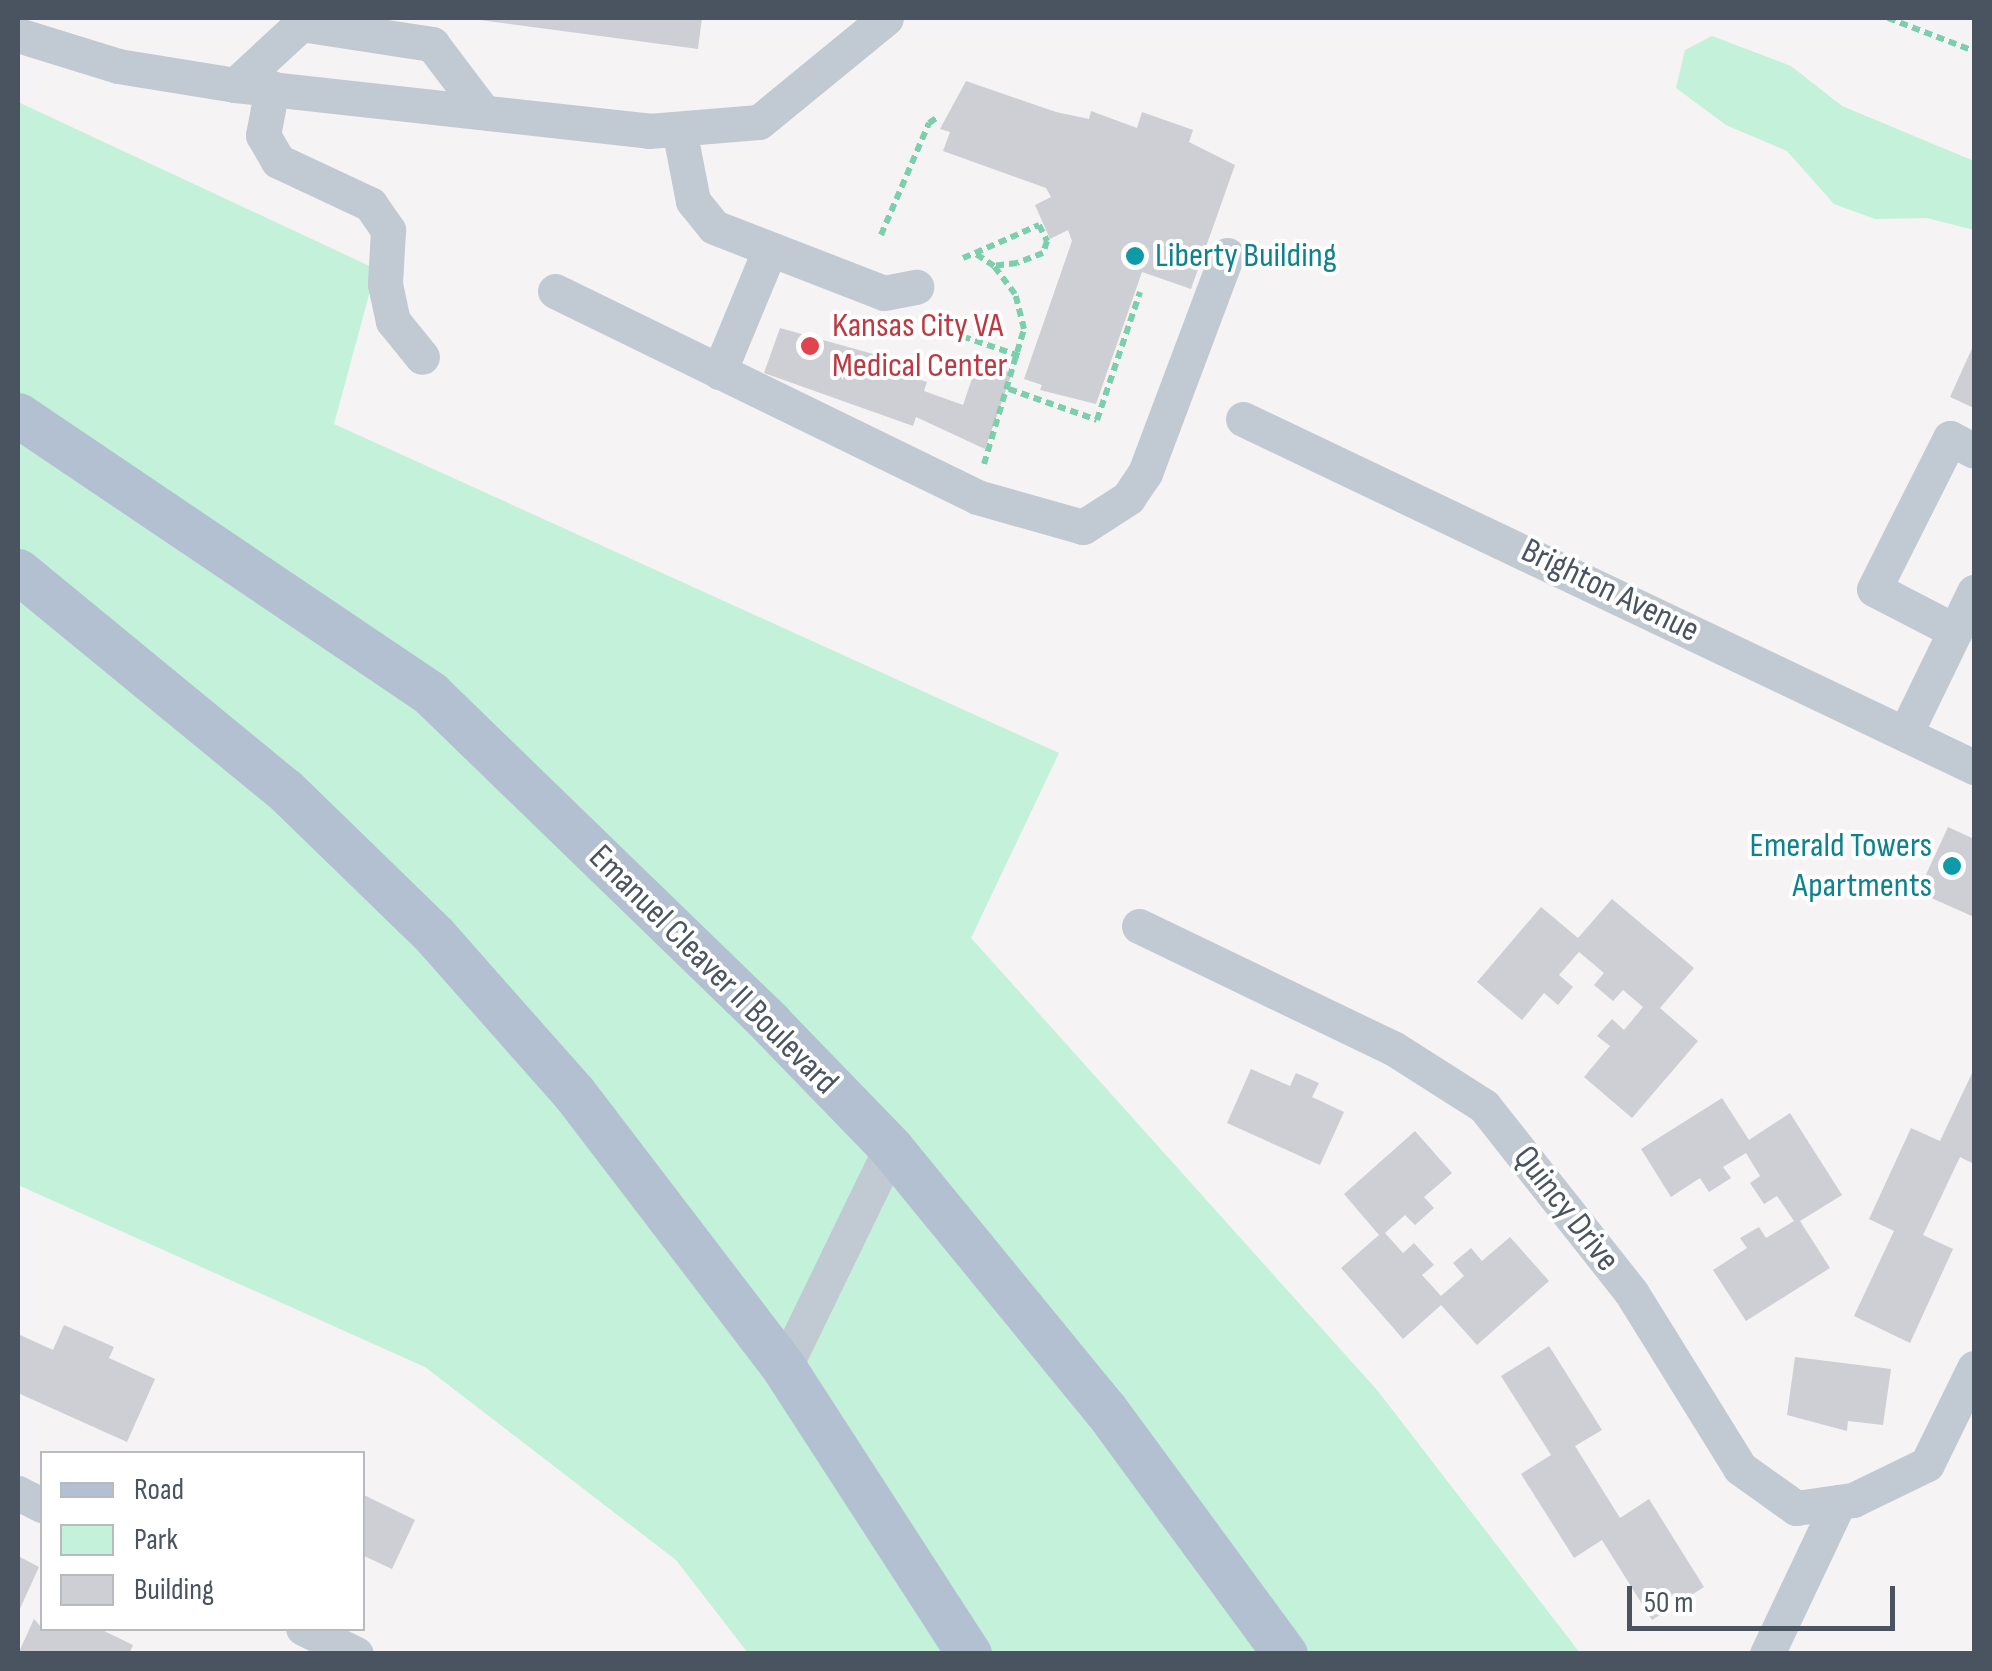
<!DOCTYPE html>
<style>
body{margin:0}
#map{position:relative;width:1992px;height:1671px;overflow:hidden;background:#f5f3f3;font-family:"Sofia Sans Condensed",sans-serif}
div>[style]{position:absolute}
.green>*{inset:0;background:#c3f1d9}
.building>*{inset:0;background:#cdcfd5}
.path>*{height:6px;margin-top:-3px;transform-origin:0;background:repeating-linear-gradient(90deg,#7bcfad 0 8px,transparent 0 13px)}
.minor>*{height:35px;margin:-17.5px;padding:0 17.5px;transform-origin:17.5px;border-radius:17.5px;background:#c1c9d2}
.major>*{height:45px;margin:-22.5px;padding:0 22.5px;transform-origin:22.5px;border-radius:22.5px;background:#b3c0d1}
.dots>*{width:28px;height:28px;translate:-50% -50%;box-sizing:border-box;border:5px solid #fff;border-radius:50%}
span{translate:-50% -50%;white-space:nowrap;text-align:center;line-height:1.15;-webkit-text-stroke:8px #fff;paint-order:stroke}
.culture-label{font-size:35px;color:#0d838f}
.left{translate:0 -50%;text-align:left}
.right{translate:-100% -50%;text-align:right}
.health-label{font-size:35px;color:#be3a42}
.street-label{font-size:35px;color:#4a5461}
.frame{position:absolute;inset:0;border:20px solid #4a5461;pointer-events:none}
.legend{position:absolute;left:40px;top:1451px;width:325px;height:180px;box-sizing:border-box;background:#fff;border:2px solid #b7bbc0;margin:0;padding:12px 18px;list-style:none;font-size:30px;color:#4a5461}
.legend li{display:flex;align-items:center;gap:20px;height:50px}
.legend b{width:50px;border:2px solid #b7bbc0}
.scale{position:absolute;left:1627px;top:1586px;width:268px;height:45px;box-sizing:border-box;border:5px solid #4a5461;border-top:0;padding-left:12px;font-size:30px;line-height:35px;white-space:nowrap;color:#4a5461;-webkit-text-stroke:8px #fff;paint-order:stroke}
</style>
<div id="map">
<div class="green">
<i style="clip-path:polygon(1712px 36px,1791px 66px,1842px 106px,1974px 161px,1974px 230px,1927px 218px,1875px 219px,1834px 204px,1787px 151px,1726px 125px,1676px 88px,1685px 50px)"></i>
<i style="clip-path:polygon(18px 102px,376px 269px,334px 424px,1059px 753px,971px 938px,1377px 1390px,1580px 1653px,748px 1653px,676px 1560px,425px 1367px,18px 1185px)"></i>
</div>
<div class="building">
<i style="clip-path:polygon(465px 18px,702px 18px,698px 49px)"></i>
<i style="clip-path:polygon(966px 81px,1056px 112px,1089px 119px,1091px 111px,1137px 128px,1142px 112px,1193px 130px,1189px 142px,1235px 165px,1191px 289px,1142px 272px,1096px 404px,1040px 390px,1042px 385px,1024px 379px,1072px 241px,1068px 230px,1050px 239px,1035px 205px,1051px 197px,1046px 188px,943px 151px,950px 132px,940px 129px)"></i>
<i style="clip-path:polygon(780px 328px,884px 357px,882px 366px,927px 382px,924px 391px,963px 405px,978px 361px,1012px 373px,985px 449px,916px 417px,913px 426px,764px 373px)"></i>
<i style="clip-path:polygon(1974px 344px,1974px 408px,1950px 397px)"></i>
<i style="clip-path:polygon(1948px 827px,1974px 839px,1974px 917px,1918px 892px)"></i>
<i style="clip-path:polygon(1612px 899px,1694px 968px,1660px 1008px,1698px 1041px,1632px 1118px,1584px 1077px,1610px 1046px,1597px 1036px,1612px 1019px,1624px 1030px,1643px 1007px,1623px 990px,1613px 1001px,1594px 985px,1604px 973px,1579px 952px,1559px 975px,1573px 987px,1558px 1005px,1544px 993px,1522px 1020px,1477px 982px,1541px 907px,1578px 938px)"></i>
<i style="clip-path:polygon(1251px 1069px,1290px 1086px,1296px 1073px,1319px 1083px,1312px 1097px,1344px 1112px,1320px 1165px,1227px 1123px)"></i>
<i style="clip-path:polygon(1974px 1069px,1974px 1164px,1960px 1157px,1923px 1235px,1953px 1249px,1910px 1343px,1854px 1316px,1894px 1231px,1869px 1219px,1911px 1128px,1940px 1141px)"></i>
<i style="clip-path:polygon(1722px 1098px,1749px 1140px,1790px 1113px,1842px 1195px,1800px 1221px,1830px 1268px,1746px 1321px,1713px 1270px,1747px 1248px,1740px 1238px,1759px 1227px,1766px 1238px,1794px 1221px,1777px 1196px,1764px 1204px,1750px 1183px,1760px 1176px,1746px 1153px,1723px 1167px,1731px 1178px,1709px 1192px,1700px 1178px,1671px 1197px,1641px 1149px)"></i>
<i style="clip-path:polygon(1415px 1131px,1452px 1173px,1424px 1197px,1434px 1208px,1415px 1225px,1405px 1215px,1385px 1233px,1403px 1253px,1414px 1243px,1434px 1265px,1422px 1275px,1441px 1296px,1464px 1276px,1453px 1263px,1471px 1248px,1482px 1261px,1510px 1237px,1549px 1281px,1477px 1345px,1441px 1305px,1403px 1339px,1341px 1268px,1379px 1235px,1344px 1194px)"></i>
<i style="clip-path:polygon(64px 1325px,114px 1347px,109px 1358px,155px 1379px,127px 1442px,18px 1393px,18px 1334px,53px 1350px)"></i>
<i style="clip-path:polygon(1549px 1346px,1602px 1430px,1575px 1446px,1620px 1518px,1649px 1499px,1704px 1587px,1652px 1620px,1602px 1540px,1574px 1558px,1521px 1474px,1551px 1455px,1501px 1376px)"></i>
<i style="clip-path:polygon(1795px 1357px,1891px 1369px,1883px 1425px,1848px 1421px,1847px 1431px,1787px 1415px)"></i>
<i style="clip-path:polygon(362px 1494px,415px 1520px,392px 1569px,362px 1555px)"></i>
<i style="clip-path:polygon(18px 1556px,39px 1567px,18px 1613px)"></i>
<i style="clip-path:polygon(34px 1619px,42px 1628px,98px 1628px,133px 1645px,129px 1654px,18px 1654px)"></i>
</div>
<div class="path">
<i style="left:1888px;top:18px;width:92px;rotate:21deg"></i>
<i style="left:881px;top:235px;width:122px;rotate:-66.8deg"></i>
<i style="left:929px;top:123px;width:11px;rotate:-34deg"></i>
<i style="left:963px;top:258px;width:13px;rotate:-23deg"></i>
<i style="left:975px;top:253px;width:70px;rotate:-23.6deg"></i>
<i style="left:1039px;top:225px;width:18px;rotate:63deg"></i>
<i style="left:1047px;top:241px;width:13px;rotate:108deg"></i>
<i style="left:1043px;top:253px;width:28px;rotate:159deg"></i>
<i style="left:1017px;top:263px;width:23px;rotate:173deg"></i>
<i style="left:994px;top:266px;width:23px;rotate:-146deg"></i>
<i style="left:938px;top:328px;width:87px;rotate:18.9deg"></i>
<i style="left:1009px;top:389px;width:93px;rotate:19.4deg"></i>
<i style="left:1097px;top:420px;width:135px;rotate:-71.4deg"></i>
<i style="left:984px;top:464px;width:141px;rotate:-73.5deg"></i>
<i style="left:1024px;top:329px;width:36px;rotate:-104deg"></i>
<i style="left:1015px;top:294px;width:35px;rotate:-127deg"></i>
</div>
<div class="minor">
<i style="left:18px;top:35px;width:105px;rotate:17.2deg"></i>
<i style="left:118px;top:66px;width:119px;rotate:9.2deg"></i>
<i style="left:235px;top:85px;width:417px;rotate:6.3deg"></i>
<i style="left:649px;top:131px;width:110px;rotate:-4.7deg"></i>
<i style="left:759px;top:122px;width:164px;rotate:-39.3deg"></i>
<i style="left:235px;top:85px;width:90px;rotate:-42.7deg"></i>
<i style="left:301px;top:24px;width:133px;rotate:8.7deg"></i>
<i style="left:432px;top:44px;width:83px;rotate:52.9deg"></i>
<i style="left:272px;top:88px;width:48px;rotate:100.8deg"></i>
<i style="left:263px;top:135px;width:30px;rotate:60deg"></i>
<i style="left:278px;top:161px;width:102px;rotate:25.1deg"></i>
<i style="left:370px;top:204px;width:32px;rotate:55deg"></i>
<i style="left:388px;top:230px;width:54px;rotate:93.2deg"></i>
<i style="left:385px;top:284px;width:38px;rotate:78deg"></i>
<i style="left:393px;top:321px;width:46px;rotate:51.1deg"></i>
<i style="left:679px;top:129px;width:73px;rotate:79deg"></i>
<i style="left:693px;top:201px;width:33px;rotate:51deg"></i>
<i style="left:714px;top:227px;width:182px;rotate:21.2deg"></i>
<i style="left:884px;top:293px;width:33px;rotate:-11deg"></i>
<i style="left:555px;top:291px;width:470px;rotate:26deg"></i>
<i style="left:977px;top:497px;width:110px;rotate:15.8deg"></i>
<i style="left:1083px;top:527px;width:54px;rotate:-32.8deg"></i>
<i style="left:1128px;top:498px;width:30px;rotate:-56deg"></i>
<i style="left:1145px;top:473px;width:233px;rotate:-69.4deg"></i>
<i style="left:719px;top:372px;width:131px;rotate:-67.5deg"></i>
<i style="left:1243px;top:419px;width:810px;rotate:25.46deg"></i>
<i style="left:1955px;top:631px;width:91px;rotate:-152.6deg"></i>
<i style="left:1874px;top:589px;width:169px;rotate:-63.3deg"></i>
<i style="left:1950px;top:438px;width:27px;rotate:28deg"></i>
<i style="left:1905px;top:734px;width:158px;rotate:-64.1deg"></i>
<i style="left:1139px;top:926px;width:282px;rotate:25.7deg"></i>
<i style="left:1393px;top:1048px;width:108px;rotate:32.5deg"></i>
<i style="left:1484px;top:1106px;width:237px;rotate:51.7deg"></i>
<i style="left:1631px;top:1292px;width:207px;rotate:58.2deg"></i>
<i style="left:1740px;top:1468px;width:69px;rotate:35.5deg"></i>
<i style="left:1796px;top:1508px;width:58px;rotate:-8deg"></i>
<i style="left:1853px;top:1500px;width:82px;rotate:-25.9deg"></i>
<i style="left:1927px;top:1464px;width:107px;rotate:-63.9deg"></i>
<i style="left:784px;top:1368px;width:245px;rotate:-64.1deg"></i>
<i style="left:18px;top:1493px;width:27px;rotate:27deg"></i>
<i style="left:303px;top:1628px;width:59px;rotate:26.1deg"></i>
<i style="left:1767px;top:1654px;width:168px;rotate:-64.7deg"></i>
</div>
<div class="major">
<i style="left:18px;top:415px;width:498px;rotate:34deg"></i>
<i style="left:431px;top:694px;width:472px;rotate:44.1deg"></i>
<i style="left:770px;top:1023px;width:174px;rotate:45.9deg"></i>
<i style="left:891px;top:1148px;width:338px;rotate:50.7deg"></i>
<i style="left:1105px;top:1409px;width:304px;rotate:53.7deg"></i>
<i style="left:18px;top:571px;width:345px;rotate:39.4deg"></i>
<i style="left:285px;top:790px;width:209px;rotate:44.2deg"></i>
<i style="left:435px;top:936px;width:210px;rotate:48.5deg"></i>
<i style="left:574px;top:1093px;width:346px;rotate:52.6deg"></i>
<i style="left:784px;top:1368px;width:341px;rotate:57.1deg"></i>
</div>
<div class="dots">
<i style="left:1135px;top:256px;background:#0f9aa8"></i>
<i style="left:810px;top:346px;background:#e0444e"></i>
<i style="left:1952px;top:866px;background:#0f9aa8"></i>
</div>
<div class="culture-label">
<span class="left" style="left:1155px;top:256px">Liberty Building</span>
<span class="right" style="left:1932px;top:866px">Emerald Towers<br>Apartments</span>
</div>
<div class="health-label">
<span class="left" style="left:832px;top:346px">Kansas City VA<br>Medical Center</span>
</div>
<div class="street-label">
<span style="left:1610px;top:591px;rotate:26deg">Brighton Avenue</span>
<span style="left:713px;top:970px;rotate:45deg">Emanuel Cleaver II Boulevard</span>
<span style="left:1566px;top:1209px;rotate:52deg">Quincy Drive</span>
</div>
<div class="frame"></div>
<ul class="legend">
<li><b style="height:12px;background:#b3c0d1"></b>Road</li>
<li><b style="height:28px;background:#c3f1d9"></b>Park</li>
<li><b style="height:28px;background:#cdcfd5"></b>Building</li>
</ul>
<div class="scale">50 m</div>
</div>
